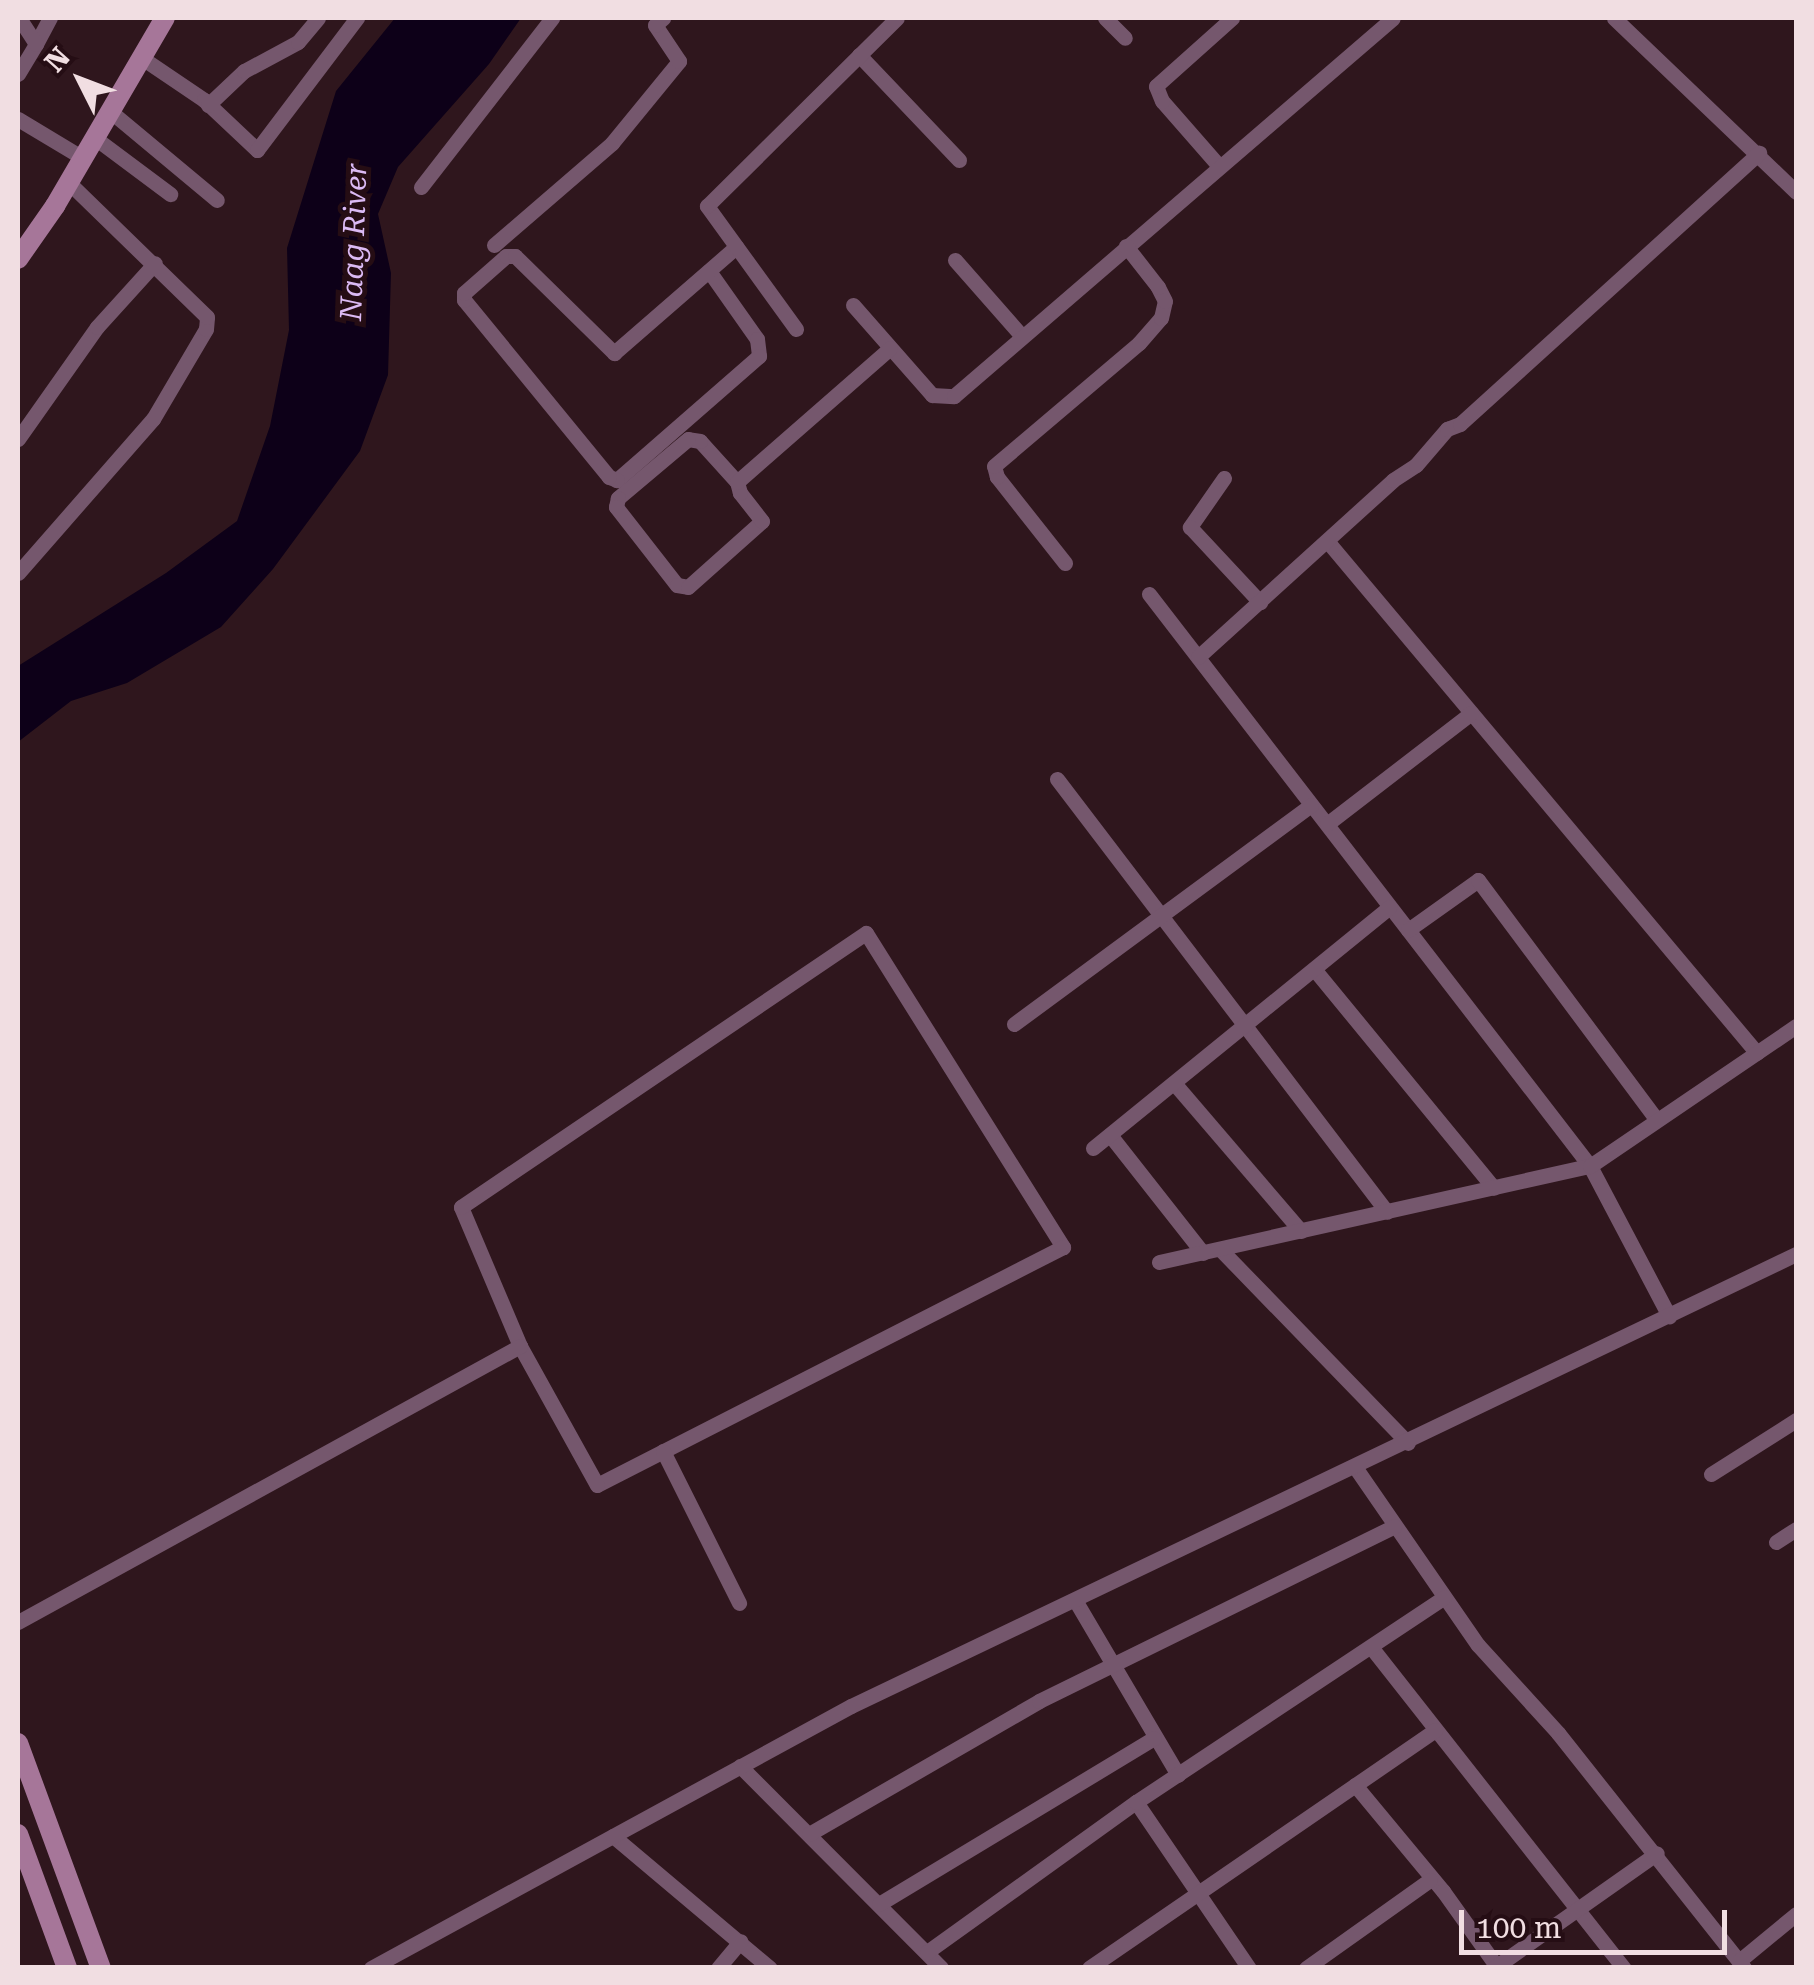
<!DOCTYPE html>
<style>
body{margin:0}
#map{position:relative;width:1814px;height:1985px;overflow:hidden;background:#2f161d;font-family:"Roboto Serif",serif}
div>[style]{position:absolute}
.water>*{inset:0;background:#0d0018}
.street>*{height:15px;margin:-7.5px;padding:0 7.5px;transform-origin:7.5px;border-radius:7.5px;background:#75576d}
.secondary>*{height:20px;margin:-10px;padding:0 10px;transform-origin:10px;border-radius:10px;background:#a67699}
span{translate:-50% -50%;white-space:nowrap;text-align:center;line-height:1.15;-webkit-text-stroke:10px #250d14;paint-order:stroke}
.water-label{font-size:30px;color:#dbbaf4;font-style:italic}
.frame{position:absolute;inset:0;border:20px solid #f1dee2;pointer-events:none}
.north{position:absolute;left:30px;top:30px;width:100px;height:100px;-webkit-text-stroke:8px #250d14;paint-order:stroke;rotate:312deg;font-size:28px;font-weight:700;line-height:40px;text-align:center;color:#f1dee2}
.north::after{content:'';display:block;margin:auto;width:35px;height:45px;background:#f1dee2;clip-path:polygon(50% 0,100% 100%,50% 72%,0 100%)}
.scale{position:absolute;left:1459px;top:1910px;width:268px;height:45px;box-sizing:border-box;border:5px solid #f1dee2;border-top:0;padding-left:12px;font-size:30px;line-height:35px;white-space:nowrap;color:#f1dee2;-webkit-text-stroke:8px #250d14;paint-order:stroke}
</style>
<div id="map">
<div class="water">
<i style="clip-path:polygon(395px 18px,521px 18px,489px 64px,398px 167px,378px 214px,391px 273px,388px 375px,360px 451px,273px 569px,221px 627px,127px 683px,71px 701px,18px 742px,18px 666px,166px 573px,237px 521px,270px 426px,289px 330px,287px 248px,336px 91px)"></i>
</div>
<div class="street">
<i style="left:1105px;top:18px;width:28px;rotate:45deg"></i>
<i style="left:1614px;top:18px;width:252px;rotate:43.7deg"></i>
<i style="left:36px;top:44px;width:30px;rotate:-62deg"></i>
<i style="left:859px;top:55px;width:145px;rotate:46.4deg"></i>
<i style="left:142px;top:58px;width:75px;rotate:34.1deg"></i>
<i style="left:204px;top:100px;width:73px;rotate:43.3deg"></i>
<i style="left:257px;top:150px;width:166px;rotate:-52.9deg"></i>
<i style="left:18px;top:74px;width:35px;rotate:-59deg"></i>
<i style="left:36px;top:44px;width:31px;rotate:-123deg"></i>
<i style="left:208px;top:105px;width:50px;rotate:-43.4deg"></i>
<i style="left:244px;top:71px;width:61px;rotate:-28.2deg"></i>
<i style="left:298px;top:42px;width:31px;rotate:-50deg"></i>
<i style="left:110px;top:111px;width:139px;rotate:39.8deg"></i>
<i style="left:18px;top:119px;width:76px;rotate:31deg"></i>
<i style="left:95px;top:138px;width:94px;rotate:36.7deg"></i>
<i style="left:1219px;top:166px;width:86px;rotate:-131.2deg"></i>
<i style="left:1162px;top:101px;width:16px;rotate:-112deg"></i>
<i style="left:1156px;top:86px;width:102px;rotate:-41.8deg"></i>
<i style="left:421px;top:187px;width:214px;rotate:-52.2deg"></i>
<i style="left:494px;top:245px;width:156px;rotate:-40.8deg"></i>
<i style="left:612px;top:143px;width:106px;rotate:-50.7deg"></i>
<i style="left:679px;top:61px;width:43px;rotate:-123.7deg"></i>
<i style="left:655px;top:25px;width:11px;rotate:-41deg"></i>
<i style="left:955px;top:260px;width:100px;rotate:48.7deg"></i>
<i style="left:709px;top:271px;width:83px;rotate:54.8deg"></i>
<i style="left:757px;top:339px;width:17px;rotate:83deg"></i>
<i style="left:759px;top:356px;width:189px;rotate:138.9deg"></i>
<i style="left:617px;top:480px;width:9px;rotate:-159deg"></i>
<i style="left:609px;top:477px;width:229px;rotate:-129.3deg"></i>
<i style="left:464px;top:300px;width:7px;rotate:-90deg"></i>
<i style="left:464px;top:293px;width:56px;rotate:-41.4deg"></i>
<i style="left:506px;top:256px;width:9px"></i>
<i style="left:515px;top:256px;width:139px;rotate:44.4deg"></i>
<i style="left:614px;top:353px;width:162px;rotate:-41deg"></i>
<i style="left:853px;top:305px;width:120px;rotate:48.7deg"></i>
<i style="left:932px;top:395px;width:22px;rotate:3deg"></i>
<i style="left:954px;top:396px;width:579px;rotate:-40.73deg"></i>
<i style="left:796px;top:329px;width:152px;rotate:-125.9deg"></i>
<i style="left:707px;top:206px;width:267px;rotate:-44.7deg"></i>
<i style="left:18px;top:439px;width:137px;rotate:-54.8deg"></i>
<i style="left:97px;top:327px;width:86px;rotate:-47.8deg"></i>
<i style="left:1224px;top:478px;width:60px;rotate:124.8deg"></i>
<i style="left:1190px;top:527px;width:103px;rotate:47deg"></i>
<i style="left:737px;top:482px;width:55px;rotate:-132.1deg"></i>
<i style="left:700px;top:441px;width:12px;rotate:-171deg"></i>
<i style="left:688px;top:439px;width:92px;rotate:139.9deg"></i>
<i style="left:618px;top:498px;width:9px;rotate:103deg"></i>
<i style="left:616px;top:507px;width:99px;rotate:52deg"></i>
<i style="left:677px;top:585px;width:11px;rotate:10deg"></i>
<i style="left:688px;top:587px;width:99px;rotate:-41.7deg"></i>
<i style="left:762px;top:521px;width:36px;rotate:-128deg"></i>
<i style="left:740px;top:493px;width:11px;rotate:-105deg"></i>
<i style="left:737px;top:482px;width:203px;rotate:-41.2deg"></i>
<i style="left:1328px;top:542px;width:667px;rotate:49.99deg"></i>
<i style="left:1065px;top:563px;width:110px;rotate:-128.3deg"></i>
<i style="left:997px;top:477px;width:11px;rotate:-105deg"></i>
<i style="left:994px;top:466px;width:190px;rotate:-40.3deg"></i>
<i style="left:1139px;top:343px;width:33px;rotate:-49deg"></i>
<i style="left:1161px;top:318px;width:17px;rotate:-77deg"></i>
<i style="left:1165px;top:301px;width:16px;rotate:-117deg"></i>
<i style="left:1158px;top:287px;width:52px;rotate:-128deg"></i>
<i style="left:18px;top:573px;width:205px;rotate:-48.8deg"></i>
<i style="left:153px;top:419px;width:104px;rotate:-59.5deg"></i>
<i style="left:206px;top:329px;width:12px;rotate:-85deg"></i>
<i style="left:207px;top:317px;width:192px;rotate:-135.8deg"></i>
<i style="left:1149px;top:594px;width:722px;rotate:52.37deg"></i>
<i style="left:1590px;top:1166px;width:170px;rotate:62.2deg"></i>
<i style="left:1198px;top:657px;width:263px;rotate:-42.2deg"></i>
<i style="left:1393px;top:480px;width:27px;rotate:-33deg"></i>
<i style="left:1416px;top:465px;width:48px;rotate:-49.3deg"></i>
<i style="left:1447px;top:429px;width:14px;rotate:-21deg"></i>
<i style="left:1460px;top:424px;width:404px;rotate:-42.2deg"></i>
<i style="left:1057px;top:779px;width:544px;rotate:52.69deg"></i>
<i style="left:1327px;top:824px;width:182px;rotate:-37.6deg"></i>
<i style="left:1408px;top:930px;width:86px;rotate:-35.5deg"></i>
<i style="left:1478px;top:880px;width:299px;rotate:53.3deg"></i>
<i style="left:866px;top:933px;width:371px;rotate:57.9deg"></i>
<i style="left:1063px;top:1247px;width:523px;rotate:152.95deg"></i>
<i style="left:597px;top:1485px;width:159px;rotate:-119deg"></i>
<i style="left:520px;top:1346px;width:151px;rotate:-113deg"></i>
<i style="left:461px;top:1207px;width:489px;rotate:-34.1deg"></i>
<i style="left:1314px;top:969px;width:283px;rotate:50.6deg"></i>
<i style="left:1014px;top:1024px;width:369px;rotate:-36.4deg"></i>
<i style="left:1174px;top:1083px;width:195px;rotate:49.4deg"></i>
<i style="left:1110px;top:1135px;width:150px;rotate:51.8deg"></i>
<i style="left:1093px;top:1148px;width:382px;rotate:-39.1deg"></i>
<i style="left:1220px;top:1249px;width:270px;rotate:45.9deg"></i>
<i style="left:1159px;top:1262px;width:442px;rotate:-12.6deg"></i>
<i style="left:1590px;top:1166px;width:249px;rotate:-34.2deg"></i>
<i style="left:663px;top:1451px;width:170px;rotate:63.4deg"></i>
<i style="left:1355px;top:1467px;width:216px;rotate:55.4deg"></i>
<i style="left:1478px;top:1645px;width:119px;rotate:47.7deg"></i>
<i style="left:1558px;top:1733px;width:300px;rotate:51.6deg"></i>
<i style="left:1711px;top:1474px;width:101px;rotate:-32.4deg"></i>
<i style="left:1776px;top:1542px;width:24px;rotate:-33deg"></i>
<i style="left:1075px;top:1600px;width:203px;rotate:59.5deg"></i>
<i style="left:18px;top:1622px;width:573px;rotate:-28.8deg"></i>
<i style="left:1371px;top:1647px;width:409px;rotate:51.8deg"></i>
<i style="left:740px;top:1766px;width:285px;rotate:45.1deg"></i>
<i style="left:1355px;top:1785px;width:138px;rotate:50.3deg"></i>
<i style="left:1443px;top:1891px;width:95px;rotate:54.5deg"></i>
<i style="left:1136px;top:1802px;width:201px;rotate:55.8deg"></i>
<i style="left:809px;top:1834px;width:266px;rotate:-30deg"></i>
<i style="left:1039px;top:1701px;width:396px;rotate:-26.2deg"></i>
<i style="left:613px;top:1836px;width:205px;rotate:40.1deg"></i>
<i style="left:879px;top:1904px;width:321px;rotate:-31.1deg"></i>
<i style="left:927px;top:1952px;width:257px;rotate:-35.7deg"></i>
<i style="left:1136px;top:1802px;width:370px;rotate:-33.6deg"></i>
<i style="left:1739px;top:1961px;width:74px;rotate:-39.5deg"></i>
<i style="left:371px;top:1968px;width:547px;rotate:-28.63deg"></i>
<i style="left:851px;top:1706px;width:1048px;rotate:-25.56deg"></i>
<i style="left:718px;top:1968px;width:35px;rotate:-50deg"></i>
<i style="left:1089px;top:1968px;width:420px;rotate:-34.5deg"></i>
<i style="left:1306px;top:1968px;width:152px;rotate:-35.4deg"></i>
<i style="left:1494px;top:1968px;width:199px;rotate:-35.2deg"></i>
</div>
<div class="secondary">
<i style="left:18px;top:259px;width:65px;rotate:-55.1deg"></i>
<i style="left:55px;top:206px;width:218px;rotate:-59.7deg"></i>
<i style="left:18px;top:1743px;width:240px;rotate:69.8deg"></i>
<i style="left:18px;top:1834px;width:143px;rotate:69.9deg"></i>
</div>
<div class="water-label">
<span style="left:354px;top:242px;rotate:-88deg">Naag River</span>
</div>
<div class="frame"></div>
<div class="north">N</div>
<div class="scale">100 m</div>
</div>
